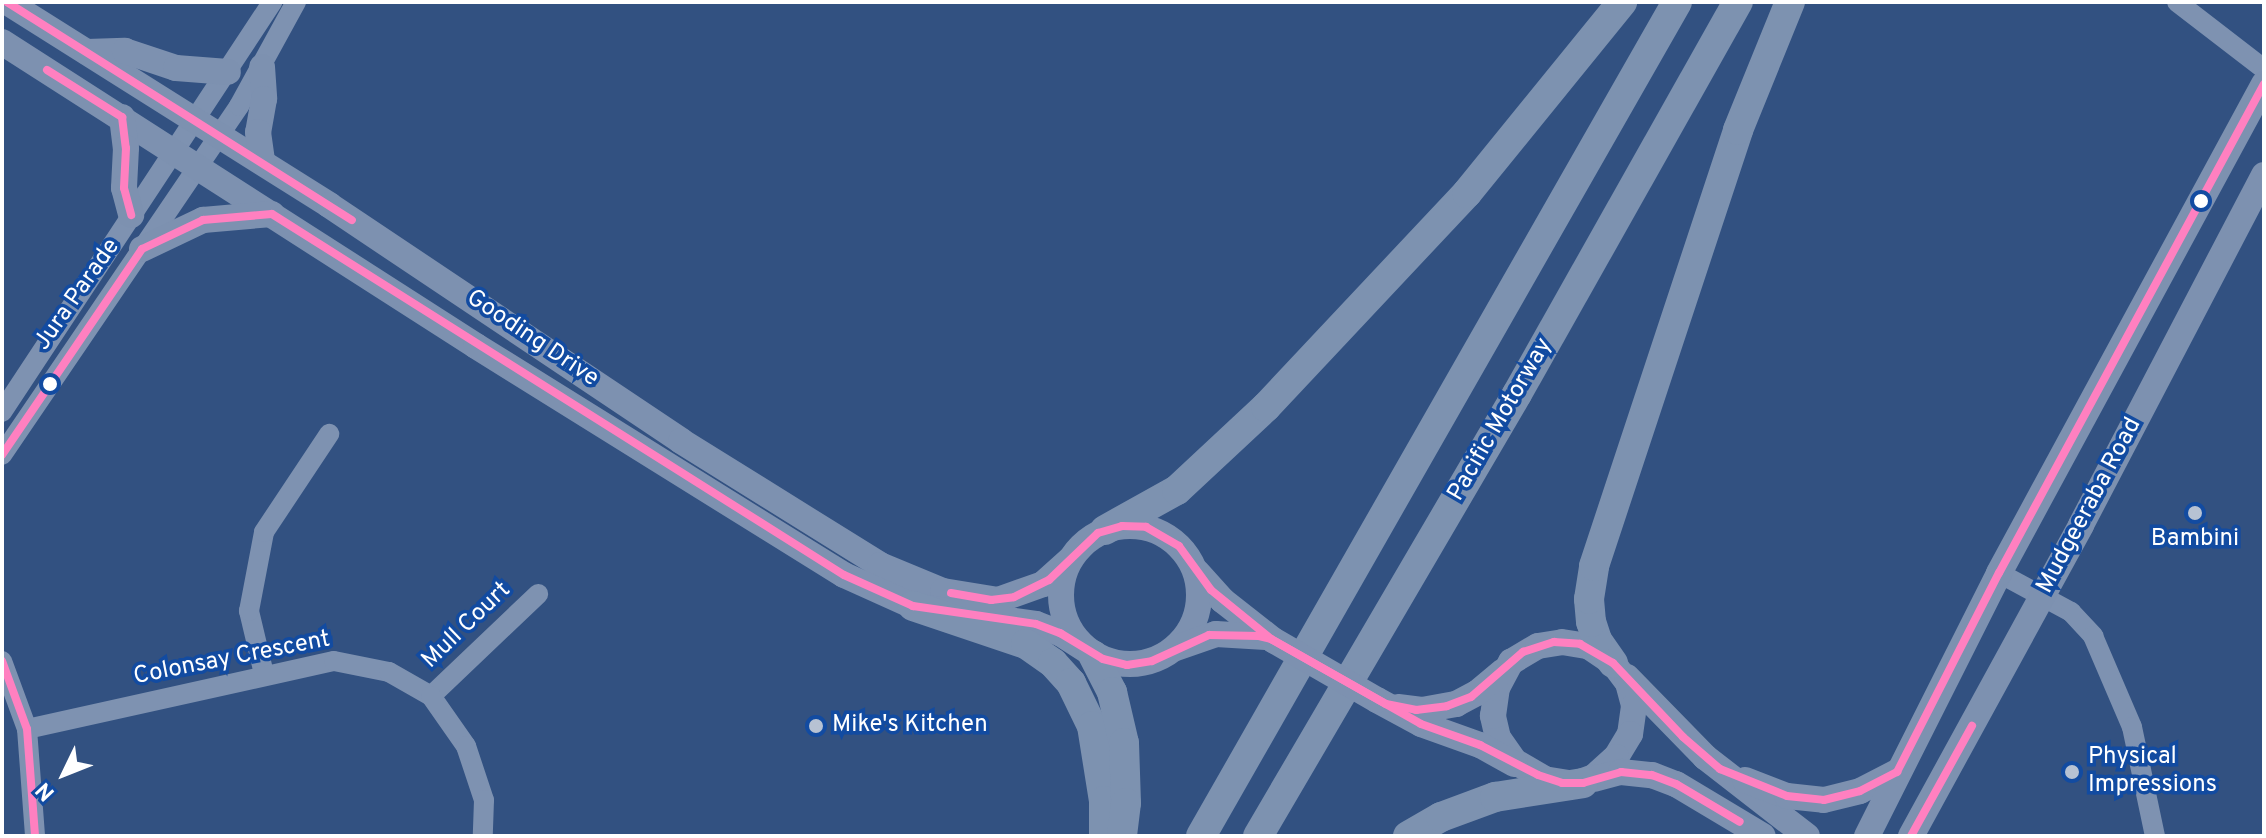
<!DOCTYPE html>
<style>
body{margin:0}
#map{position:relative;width:2266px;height:838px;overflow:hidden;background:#325181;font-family:Overpass,sans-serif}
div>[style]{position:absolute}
.minor>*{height:20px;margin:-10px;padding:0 10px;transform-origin:10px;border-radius:10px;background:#7e92b1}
.major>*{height:26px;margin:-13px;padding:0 13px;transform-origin:13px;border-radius:13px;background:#7d91b0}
.major>.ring{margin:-13px;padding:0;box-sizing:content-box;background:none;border:26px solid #7d91b0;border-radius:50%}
.highway>*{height:30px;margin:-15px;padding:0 15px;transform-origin:15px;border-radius:15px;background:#7d92b0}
.major-bridge>*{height:26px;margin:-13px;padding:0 13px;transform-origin:13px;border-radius:13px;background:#7d91b0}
.bus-1>*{height:8px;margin:-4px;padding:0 4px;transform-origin:4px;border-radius:4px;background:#ff80c0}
.dots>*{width:22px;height:22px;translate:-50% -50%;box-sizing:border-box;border:4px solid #124ba1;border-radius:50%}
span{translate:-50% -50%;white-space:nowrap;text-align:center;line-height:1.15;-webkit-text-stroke:7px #124ba1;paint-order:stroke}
.street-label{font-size:24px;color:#fff}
.poi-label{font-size:24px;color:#fff}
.left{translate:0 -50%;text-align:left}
.frame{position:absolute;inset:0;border:4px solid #fff;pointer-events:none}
.north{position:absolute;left:24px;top:734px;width:80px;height:80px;-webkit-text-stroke:6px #124ba1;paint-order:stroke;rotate:227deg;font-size:22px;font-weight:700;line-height:32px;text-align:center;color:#fff}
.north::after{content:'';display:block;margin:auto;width:28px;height:36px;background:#fff;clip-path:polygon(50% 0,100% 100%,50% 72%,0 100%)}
</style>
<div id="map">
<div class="minor">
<i style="left:2177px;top:2px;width:110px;rotate:37.6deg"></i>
<i style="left:2px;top:412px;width:491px;rotate:-56.6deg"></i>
<i style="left:2px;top:455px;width:422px;rotate:-55.8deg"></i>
<i style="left:239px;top:106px;width:119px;rotate:-61.3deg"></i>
<i style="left:1999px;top:573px;width:82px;rotate:28.4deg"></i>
<i style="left:2071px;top:612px;width:33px;rotate:47deg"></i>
<i style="left:2093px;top:636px;width:99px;rotate:66.8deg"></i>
<i style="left:2132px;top:727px;width:111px;rotate:78.1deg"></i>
<i style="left:2px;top:661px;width:72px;rotate:69.8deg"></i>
<i style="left:27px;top:729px;width:107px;rotate:85.7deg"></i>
<i style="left:264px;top:674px;width:65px;rotate:-103.4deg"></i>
<i style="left:249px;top:611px;width:80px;rotate:-79.2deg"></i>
<i style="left:264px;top:532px;width:118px;rotate:-56.4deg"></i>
<i style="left:431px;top:696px;width:148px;rotate:-43.6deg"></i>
<i style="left:27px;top:729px;width:314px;rotate:-12.5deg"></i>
<i style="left:334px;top:661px;width:56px;rotate:11.3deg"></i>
<i style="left:389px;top:672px;width:48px;rotate:29.7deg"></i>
<i style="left:431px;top:696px;width:61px;rotate:55deg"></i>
<i style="left:466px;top:746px;width:57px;rotate:71.6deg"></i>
<i style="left:484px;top:800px;width:36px;rotate:92deg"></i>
</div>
<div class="major">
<i style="left:7px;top:2px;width:381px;rotate:32.2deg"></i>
<i style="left:329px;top:205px;width:424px;rotate:33.8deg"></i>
<i style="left:681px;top:441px;width:234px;rotate:31.9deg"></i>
<i style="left:880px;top:565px;width:68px;rotate:22.4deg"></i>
<i style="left:943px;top:591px;width:56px;rotate:9.3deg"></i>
<i style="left:998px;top:600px;width:48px;rotate:-19.6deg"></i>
<i style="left:1043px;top:584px;width:36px;rotate:-42deg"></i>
<i style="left:2px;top:42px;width:563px;rotate:32.67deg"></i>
<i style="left:476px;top:346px;width:433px;rotate:31.9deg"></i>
<i style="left:844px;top:575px;width:76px;rotate:24.2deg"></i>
<i style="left:913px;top:606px;width:124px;rotate:8.3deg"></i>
<i style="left:1036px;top:624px;width:26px;rotate:21deg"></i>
<i style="left:1060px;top:633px;width:31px;rotate:33deg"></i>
<i style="left:87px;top:52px;width:38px;rotate:-2deg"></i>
<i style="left:125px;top:51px;width:54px;rotate:18.4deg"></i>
<i style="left:176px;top:68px;width:52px;rotate:4.4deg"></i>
<i style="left:262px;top:67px;width:32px;rotate:86deg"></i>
<i style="left:264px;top:99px;width:34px;rotate:100deg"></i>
<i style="left:258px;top:132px;width:30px;rotate:82deg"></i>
<i style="left:122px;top:117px;width:31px;rotate:83deg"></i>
<i style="left:126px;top:148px;width:40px;rotate:92.9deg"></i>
<i style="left:124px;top:188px;width:28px;rotate:75deg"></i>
<i style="left:142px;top:249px;width:68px;rotate:-25.4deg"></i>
<i style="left:203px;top:220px;width:69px;rotate:-5deg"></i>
<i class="ring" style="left:1061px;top:526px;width:112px;height:112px"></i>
<i style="left:1197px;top:572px;width:38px;rotate:48deg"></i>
<i style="left:1222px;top:600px;width:65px;rotate:38.1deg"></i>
<i style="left:1562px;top:642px;width:26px;rotate:9deg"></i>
<i style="left:1588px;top:646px;width:30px;rotate:34deg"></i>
<i style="left:1613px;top:663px;width:25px;rotate:53deg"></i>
<i style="left:1628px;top:683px;width:24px;rotate:75deg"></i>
<i style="left:1634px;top:706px;width:28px;rotate:98deg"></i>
<i style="left:1630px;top:734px;width:27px;rotate:121deg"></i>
<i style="left:1616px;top:757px;width:30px;rotate:138deg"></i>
<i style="left:1594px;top:777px;width:20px;rotate:160deg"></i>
<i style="left:1575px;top:784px;width:30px;rotate:-171deg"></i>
<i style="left:1545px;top:779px;width:34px;rotate:-150deg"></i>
<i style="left:1515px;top:762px;width:29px;rotate:-125deg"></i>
<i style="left:1498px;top:738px;width:23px;rotate:-103deg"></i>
<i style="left:1493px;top:716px;width:28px;rotate:-82deg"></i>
<i style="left:1497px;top:688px;width:30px;rotate:-62deg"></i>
<i style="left:1511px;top:662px;width:31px;rotate:-31deg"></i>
<i style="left:1538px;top:646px;width:24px;rotate:-9deg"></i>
<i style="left:1176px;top:648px;width:42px;rotate:-19.3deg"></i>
<i style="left:1216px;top:634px;width:50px;rotate:3.4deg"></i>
<i style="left:1627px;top:677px;width:112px;rotate:45.7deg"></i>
<i style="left:1705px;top:757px;width:129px;rotate:37.8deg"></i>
<i style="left:1377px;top:700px;width:50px;rotate:28.6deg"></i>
<i style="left:1421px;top:724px;width:63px;rotate:19.6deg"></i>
<i style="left:1480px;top:745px;width:39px;rotate:29deg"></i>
<i style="left:1398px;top:707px;width:24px;rotate:7deg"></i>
<i style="left:1422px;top:710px;width:35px;rotate:-10deg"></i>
<i style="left:1456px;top:704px;width:24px;rotate:-28deg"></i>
<i style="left:1477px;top:693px;width:34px;rotate:-40deg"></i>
<i style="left:1594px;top:779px;width:28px;rotate:-15deg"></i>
<i style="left:1621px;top:772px;width:31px;rotate:6deg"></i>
<i style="left:1652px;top:775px;width:26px;rotate:21deg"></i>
<i style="left:1676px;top:784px;width:101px;rotate:30.9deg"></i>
<i style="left:1745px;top:780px;width:45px;rotate:20.9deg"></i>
<i style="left:1787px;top:796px;width:37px;rotate:6deg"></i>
<i style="left:1824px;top:800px;width:37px;rotate:-14deg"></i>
<i style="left:1860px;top:791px;width:42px;rotate:-27.2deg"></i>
<i style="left:1867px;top:836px;width:294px;rotate:-63.3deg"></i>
<i style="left:1999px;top:573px;width:556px;rotate:-61.55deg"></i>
<i style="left:1911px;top:836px;width:354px;rotate:-61.3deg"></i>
<i style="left:2081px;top:525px;width:395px;rotate:-62.4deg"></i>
</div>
<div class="highway">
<i style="left:1105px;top:530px;width:82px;rotate:-29.1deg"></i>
<i style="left:1177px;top:490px;width:122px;rotate:-43deg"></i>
<i style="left:1266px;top:407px;width:294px;rotate:-46.8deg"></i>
<i style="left:1467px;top:193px;width:246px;rotate:-50.9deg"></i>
<i style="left:913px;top:606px;width:119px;rotate:18.6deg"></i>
<i style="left:1026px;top:644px;width:33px;rotate:35deg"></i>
<i style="left:1053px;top:663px;width:27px;rotate:48deg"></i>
<i style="left:1071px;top:683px;width:48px;rotate:64deg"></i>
<i style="left:1092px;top:726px;width:76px;rotate:80.9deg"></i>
<i style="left:1104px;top:801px;width:35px;rotate:90deg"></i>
<i style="left:1093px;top:655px;width:42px;rotate:62.8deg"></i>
<i style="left:1112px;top:692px;width:52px;rotate:76.8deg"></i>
<i style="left:1124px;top:743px;width:60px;rotate:88.1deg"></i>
<i style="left:1126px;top:803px;width:33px;rotate:97deg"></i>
<i style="left:1613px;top:663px;width:28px;rotate:-125deg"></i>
<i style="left:1597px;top:640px;width:19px;rotate:-108deg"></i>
<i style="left:1591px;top:622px;width:23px;rotate:-95deg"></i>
<i style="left:1589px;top:599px;width:33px;rotate:-81deg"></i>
<i style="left:1594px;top:566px;width:459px;rotate:-71.7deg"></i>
<i style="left:1738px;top:130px;width:138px;rotate:-67.9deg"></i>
<i style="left:1201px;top:836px;width:960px;rotate:-60.28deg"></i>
<i style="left:1258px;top:836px;width:512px;rotate:-59.63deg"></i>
<i style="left:1517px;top:394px;width:450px;rotate:-60.6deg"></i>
<i style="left:1408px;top:836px;width:38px;rotate:-30deg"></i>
<i style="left:1441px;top:817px;width:58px;rotate:-20.3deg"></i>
<i style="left:1495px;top:797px;width:89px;rotate:-9deg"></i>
</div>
<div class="major-bridge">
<i style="left:1273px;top:640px;width:120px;rotate:30deg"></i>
</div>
<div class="bus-1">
<i style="left:7px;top:2px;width:408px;rotate:32.3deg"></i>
<i style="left:47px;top:70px;width:89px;rotate:32.1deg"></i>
<i style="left:122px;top:117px;width:31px;rotate:83deg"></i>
<i style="left:126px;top:148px;width:40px;rotate:92.9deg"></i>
<i style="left:124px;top:188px;width:28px;rotate:75deg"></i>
<i style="left:2px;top:455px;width:249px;rotate:-55.8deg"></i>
<i style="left:142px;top:249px;width:68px;rotate:-25.4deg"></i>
<i style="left:203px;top:220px;width:69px;rotate:-5deg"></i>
<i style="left:272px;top:214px;width:676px;rotate:32.26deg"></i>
<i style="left:844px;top:575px;width:76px;rotate:24.2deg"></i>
<i style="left:913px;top:606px;width:124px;rotate:8.3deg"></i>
<i style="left:1036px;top:624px;width:26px;rotate:21deg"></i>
<i style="left:1060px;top:633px;width:50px;rotate:31.2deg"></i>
<i style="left:1103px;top:659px;width:25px;rotate:14deg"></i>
<i style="left:1127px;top:665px;width:25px;rotate:-9deg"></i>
<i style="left:1152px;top:661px;width:63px;rotate:-24.5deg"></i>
<i style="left:1209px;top:635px;width:50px;rotate:1.1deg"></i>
<i style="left:1259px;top:636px;width:12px;rotate:14deg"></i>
<i style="left:1271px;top:639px;width:132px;rotate:29.5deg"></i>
<i style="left:1386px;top:704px;width:31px;rotate:11deg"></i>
<i style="left:1416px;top:710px;width:31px;rotate:-7deg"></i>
<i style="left:1447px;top:706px;width:26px;rotate:-21deg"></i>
<i style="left:1471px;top:697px;width:69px;rotate:-40.9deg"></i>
<i style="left:1523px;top:652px;width:33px;rotate:-18deg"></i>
<i style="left:1554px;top:642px;width:26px;rotate:4deg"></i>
<i style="left:1580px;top:644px;width:38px;rotate:30deg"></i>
<i style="left:1613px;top:663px;width:102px;rotate:46.6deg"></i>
<i style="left:1683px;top:737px;width:49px;rotate:40.9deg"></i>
<i style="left:1720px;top:769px;width:72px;rotate:21.9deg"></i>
<i style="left:1787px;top:796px;width:37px;rotate:6deg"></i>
<i style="left:1824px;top:800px;width:37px;rotate:-14deg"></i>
<i style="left:1860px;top:791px;width:42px;rotate:-27.2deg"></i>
<i style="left:1897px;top:772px;width:224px;rotate:-62.9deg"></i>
<i style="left:1999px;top:573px;width:556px;rotate:-61.55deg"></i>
<i style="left:951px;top:593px;width:41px;rotate:9.9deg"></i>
<i style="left:991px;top:600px;width:23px;rotate:-7deg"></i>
<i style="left:1014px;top:597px;width:39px;rotate:-26deg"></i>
<i style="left:1049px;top:580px;width:68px;rotate:-43.8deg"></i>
<i style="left:1098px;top:533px;width:25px;rotate:-16deg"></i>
<i style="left:1122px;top:526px;width:24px;rotate:2deg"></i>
<i style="left:1146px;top:527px;width:38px;rotate:30deg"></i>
<i style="left:1179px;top:546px;width:54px;rotate:54deg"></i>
<i style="left:1211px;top:590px;width:77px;rotate:39.2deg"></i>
<i style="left:1271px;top:639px;width:172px;rotate:29.5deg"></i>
<i style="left:1421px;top:724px;width:63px;rotate:19.6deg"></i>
<i style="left:1480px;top:745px;width:65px;rotate:27.3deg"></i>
<i style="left:1538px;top:775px;width:25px;rotate:18deg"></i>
<i style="left:1562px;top:783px;width:21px"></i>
<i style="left:1583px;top:783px;width:40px;rotate:-16deg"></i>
<i style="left:1621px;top:772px;width:31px;rotate:6deg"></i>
<i style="left:1652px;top:775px;width:26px;rotate:21deg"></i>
<i style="left:1676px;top:784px;width:74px;rotate:30.7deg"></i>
<i style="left:2px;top:661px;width:72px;rotate:69.8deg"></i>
<i style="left:27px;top:729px;width:107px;rotate:85.7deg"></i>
<i style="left:1911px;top:836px;width:126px;rotate:-61deg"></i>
</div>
<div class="dots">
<i style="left:2201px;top:201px;background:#fff"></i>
<i style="left:50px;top:384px;background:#fff"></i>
<i style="left:2195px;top:513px;background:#b7c2d3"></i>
<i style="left:816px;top:726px;background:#b7c2d3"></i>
<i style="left:2072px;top:772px;background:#b7c2d3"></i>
</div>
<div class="street-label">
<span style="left:78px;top:295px;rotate:-55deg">Jura Parade</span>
<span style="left:532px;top:339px;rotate:34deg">Gooding Drive</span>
<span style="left:1501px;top:420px;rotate:-60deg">Pacific Motorway</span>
<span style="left:2090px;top:506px;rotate:-62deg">Mudgeeraba Road</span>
<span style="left:467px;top:626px;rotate:-44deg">Mull Court</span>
<span style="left:232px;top:659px;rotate:-11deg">Colonsay Crescent</span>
</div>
<div class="poi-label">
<span style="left:2195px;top:540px">Bambini</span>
<span class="left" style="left:832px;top:726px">Mike's Kitchen</span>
<span class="left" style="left:2088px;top:772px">Physical<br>Impressions</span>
</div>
<div class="frame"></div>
<div class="north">N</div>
</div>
